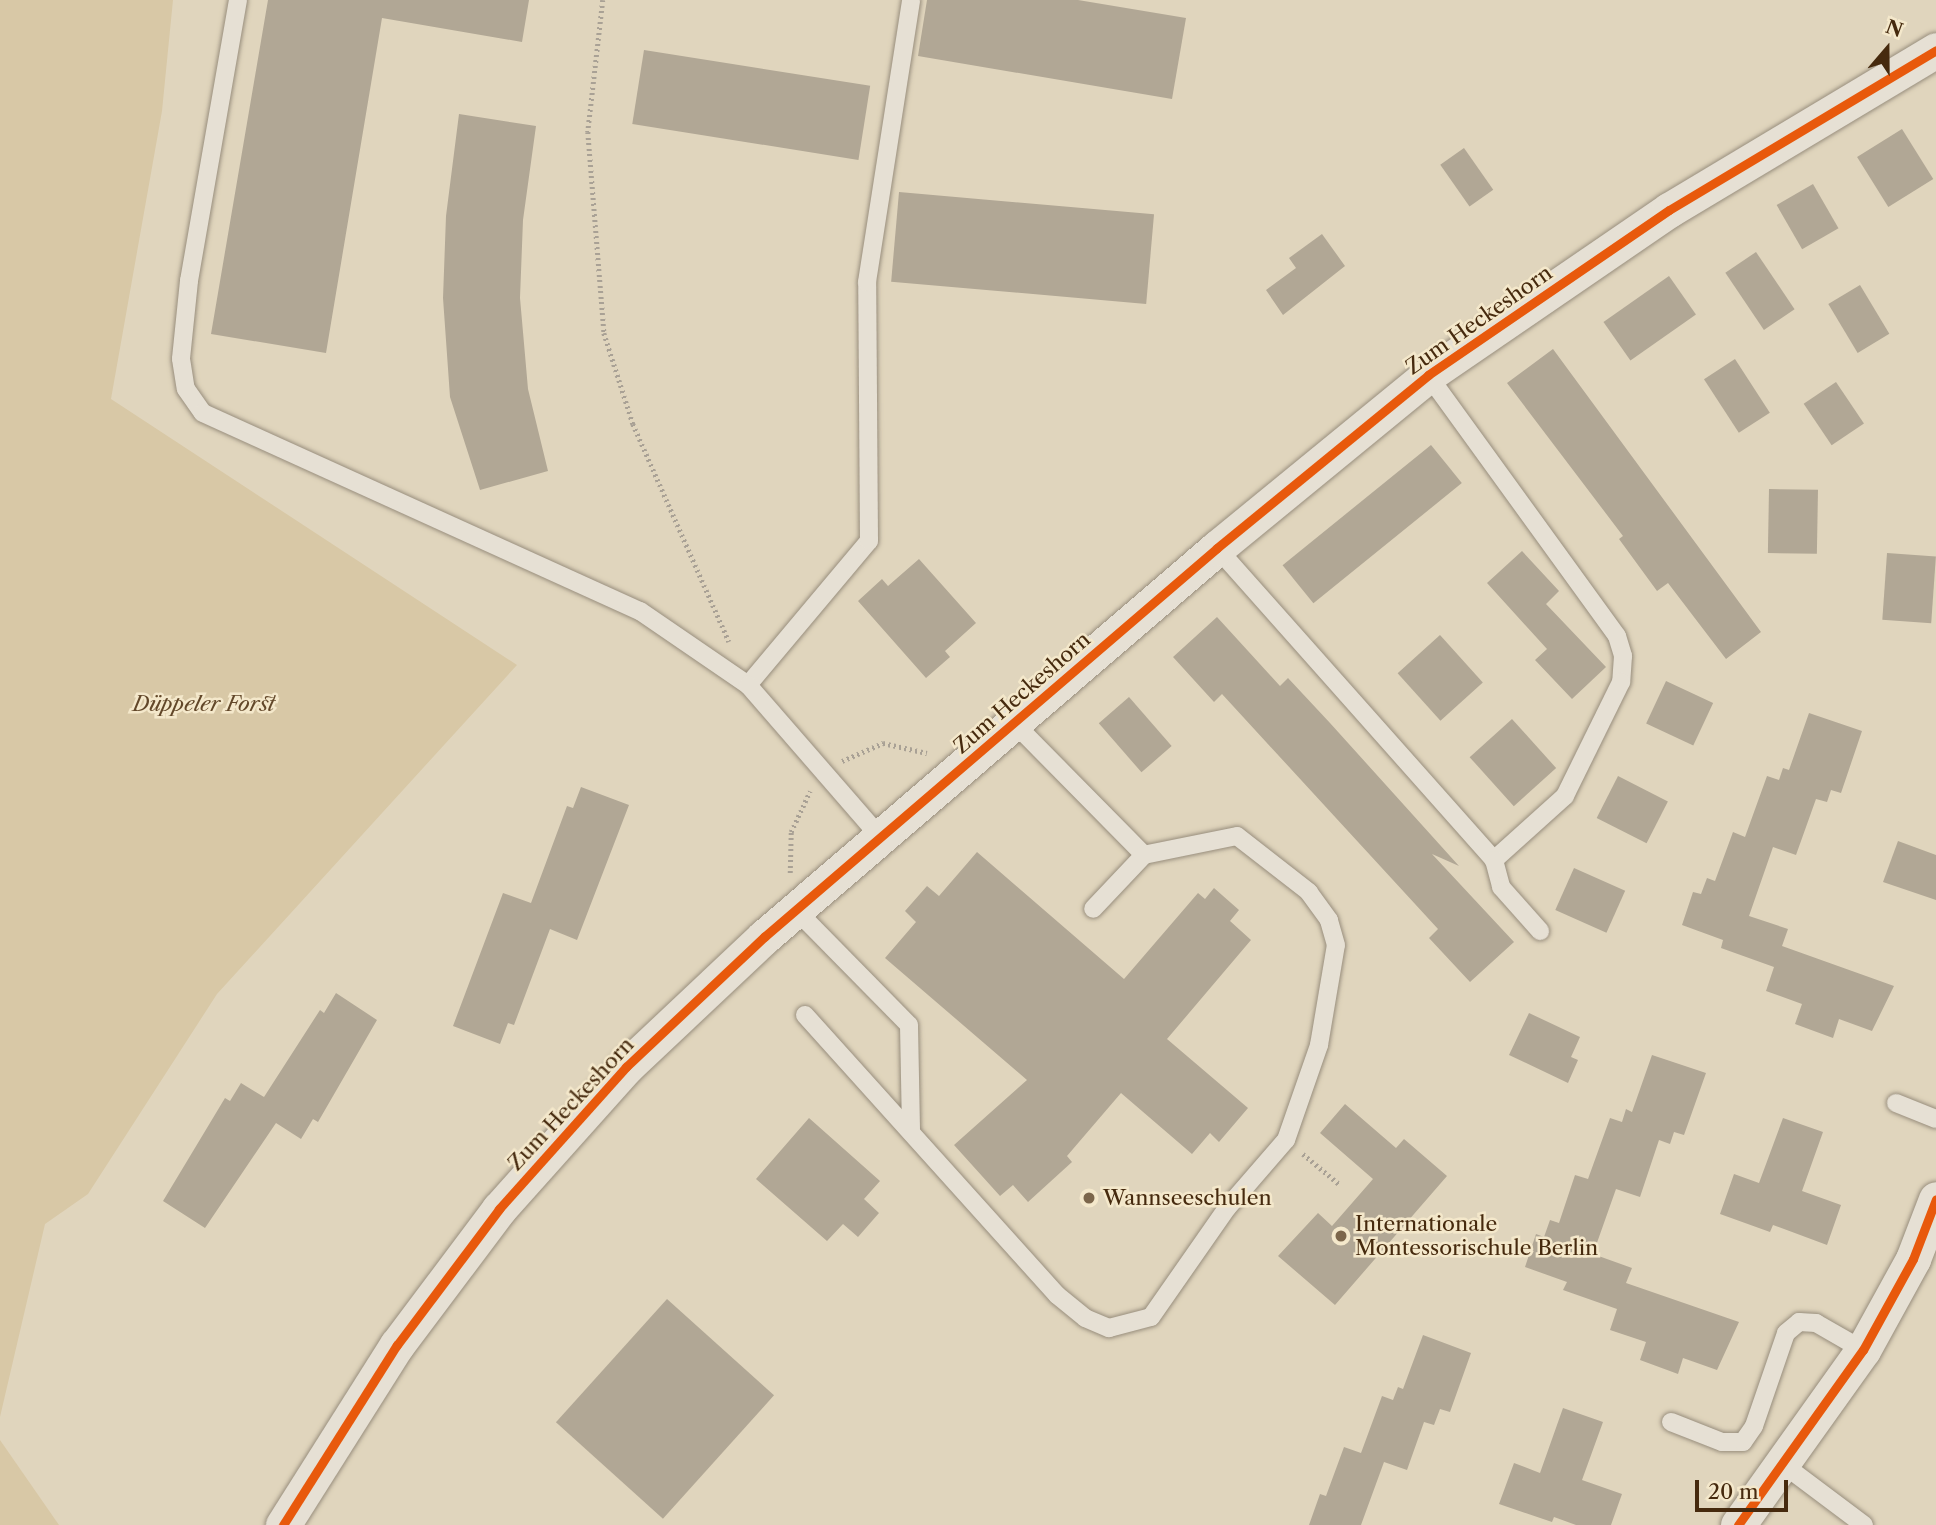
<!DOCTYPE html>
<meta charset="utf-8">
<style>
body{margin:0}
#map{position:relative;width:1936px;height:1525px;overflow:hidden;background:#e0d5bd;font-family:"Libre Caslon Text",serif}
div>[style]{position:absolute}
.green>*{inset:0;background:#d8c8a6}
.building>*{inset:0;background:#b1a795;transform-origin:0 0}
.path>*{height:4.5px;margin-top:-2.25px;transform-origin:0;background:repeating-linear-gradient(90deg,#a9a195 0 2px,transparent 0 5.5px)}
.roads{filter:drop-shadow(0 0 2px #988e7d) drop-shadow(0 0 2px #988e7d)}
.lane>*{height:18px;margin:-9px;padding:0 9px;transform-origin:9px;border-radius:9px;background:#e6e0d4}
.street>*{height:35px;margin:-17.5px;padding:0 17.5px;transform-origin:17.5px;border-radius:17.5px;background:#e6e0d4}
.cycleway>*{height:9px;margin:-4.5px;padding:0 4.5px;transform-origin:4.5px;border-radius:4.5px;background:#e8590c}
.dots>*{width:19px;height:19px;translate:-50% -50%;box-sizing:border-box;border:4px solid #f4e8cb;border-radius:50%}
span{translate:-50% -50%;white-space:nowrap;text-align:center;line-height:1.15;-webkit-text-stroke:5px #f4e8cb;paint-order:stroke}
.street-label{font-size:21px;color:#462a0e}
.park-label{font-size:21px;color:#624729;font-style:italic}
.poi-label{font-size:21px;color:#462a0e}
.left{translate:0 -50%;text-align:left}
.north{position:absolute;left:1852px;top:14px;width:70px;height:70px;-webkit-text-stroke:5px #f4e8cb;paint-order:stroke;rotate:20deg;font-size:19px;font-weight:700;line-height:28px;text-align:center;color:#462a0e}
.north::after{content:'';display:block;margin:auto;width:24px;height:32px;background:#462a0e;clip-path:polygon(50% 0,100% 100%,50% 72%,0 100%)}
.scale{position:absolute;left:1695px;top:1480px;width:93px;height:32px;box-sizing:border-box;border:4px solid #462a0e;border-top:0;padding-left:9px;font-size:21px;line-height:24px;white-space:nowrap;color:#462a0e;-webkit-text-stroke:5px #f4e8cb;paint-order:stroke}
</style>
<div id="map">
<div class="green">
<i style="clip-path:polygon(0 0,173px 0,162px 111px,111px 399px,517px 665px,217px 994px,88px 1194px,45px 1224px,0 1417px)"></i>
<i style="clip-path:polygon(0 1440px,59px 1525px,0 1525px)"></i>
</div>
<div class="building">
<i style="clip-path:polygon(268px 0,529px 0,522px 42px,382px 18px,326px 353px,211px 334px)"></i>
<i style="clip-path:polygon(927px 0,1078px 0,1186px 18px,1172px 99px,918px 56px)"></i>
<i style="left:644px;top:50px;width:229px;height:75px;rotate:9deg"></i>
<i style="clip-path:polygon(459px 114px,536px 126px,523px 220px,520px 298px,528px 389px,548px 471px,480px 490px,450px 397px,443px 298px,446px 216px)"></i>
<i style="left:1902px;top:129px;width:59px;height:53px;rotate:58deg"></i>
<i style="left:1464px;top:148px;width:51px;height:29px;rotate:55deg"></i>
<i style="left:1813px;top:184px;width:51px;height:42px;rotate:60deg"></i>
<i style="left:899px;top:192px;width:256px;height:90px;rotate:5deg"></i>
<i style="clip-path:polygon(1322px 234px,1345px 266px,1283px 315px,1266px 290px,1296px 268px,1289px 258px)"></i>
<i style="left:1756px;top:252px;width:69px;height:37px;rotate:56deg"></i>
<i style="left:1669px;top:276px;width:47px;height:80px;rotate:55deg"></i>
<i style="left:1860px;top:285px;width:57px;height:37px;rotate:59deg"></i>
<i style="clip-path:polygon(1553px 349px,1761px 632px,1726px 659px,1668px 583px,1657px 591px,1619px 539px,1623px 536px,1507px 383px)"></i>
<i style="left:1735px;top:359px;width:64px;height:37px;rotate:57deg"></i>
<i style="left:1836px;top:382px;width:50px;height:39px;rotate:56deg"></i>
<i style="left:1431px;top:445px;width:49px;height:191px;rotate:51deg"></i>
<i style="left:1769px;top:489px;width:49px;height:64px;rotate:1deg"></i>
<i style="clip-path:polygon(1522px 551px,1559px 591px,1546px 604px,1606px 667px,1572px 699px,1535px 660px,1547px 649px,1487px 583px)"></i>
<i style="left:1887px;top:553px;width:49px;height:67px;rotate:4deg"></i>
<i style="clip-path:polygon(919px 559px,976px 623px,945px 651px,950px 657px,926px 678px,858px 601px,882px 579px,888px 586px)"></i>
<i style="clip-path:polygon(1217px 617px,1280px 686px,1288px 678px,1330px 723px,1459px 866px,1432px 854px,1514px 942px,1470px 982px,1429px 938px,1438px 929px,1222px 694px,1214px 702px,1173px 657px)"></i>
<i style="left:1440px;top:635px;width:64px;height:57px;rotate:48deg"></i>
<i style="left:1666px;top:681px;width:52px;height:47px;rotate:25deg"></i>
<i style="left:1129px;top:697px;width:65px;height:40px;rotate:49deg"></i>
<i style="clip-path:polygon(1809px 713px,1862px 731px,1841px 793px,1831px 790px,1827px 802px,1816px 799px,1796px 855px,1773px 847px,1749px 916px,1788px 929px,1782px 946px,1894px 986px,1872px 1031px,1839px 1019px,1833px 1038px,1795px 1024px,1802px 1004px,1766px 991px,1774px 967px,1721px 948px,1723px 940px,1682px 925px,1693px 892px,1701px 894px,1707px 878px,1715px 881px,1733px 832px,1745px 837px,1767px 776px,1779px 780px,1783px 768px,1789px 770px)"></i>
<i style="left:1512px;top:719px;width:66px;height:57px;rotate:48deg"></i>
<i style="left:1618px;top:776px;width:56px;height:47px;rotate:27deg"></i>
<i style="clip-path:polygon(581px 787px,629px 805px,577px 940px,550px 929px,514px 1025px,508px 1023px,500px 1044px,453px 1026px,503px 893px,531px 903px,567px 806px,573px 808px)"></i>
<i style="clip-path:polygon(1898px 841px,1936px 855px,1936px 900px,1883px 882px)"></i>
<i style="clip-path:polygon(977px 852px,1124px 979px,1198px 893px,1205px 899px,1214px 888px,1239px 910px,1230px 921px,1251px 940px,1167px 1039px,1248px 1108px,1219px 1142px,1210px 1133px,1192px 1154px,1121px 1093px,1067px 1156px,1072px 1162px,1028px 1202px,1013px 1185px,1000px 1196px,954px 1145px,1027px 1080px,885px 958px,916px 922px,905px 911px,927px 886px,939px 896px)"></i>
<i style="left:1574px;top:868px;width:56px;height:46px;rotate:24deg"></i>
<i style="clip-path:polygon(336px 993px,377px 1020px,318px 1122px,313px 1119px,301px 1139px,276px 1123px,205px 1228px,163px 1201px,225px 1098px,230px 1101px,241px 1083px,264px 1097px,320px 1010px,324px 1013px)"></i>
<i style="clip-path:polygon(1529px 1013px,1580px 1037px,1571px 1057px,1578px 1060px,1568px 1083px,1509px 1055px)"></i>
<i style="clip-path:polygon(1652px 1055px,1706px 1073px,1684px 1135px,1674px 1132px,1670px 1144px,1659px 1140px,1640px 1197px,1616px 1189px,1593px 1254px,1632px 1268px,1626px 1283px,1739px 1322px,1717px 1370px,1683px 1358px,1678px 1374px,1640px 1360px,1646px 1342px,1610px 1330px,1617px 1309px,1563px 1290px,1567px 1282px,1525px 1267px,1536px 1234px,1544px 1237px,1550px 1220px,1559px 1223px,1575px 1175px,1588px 1179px,1610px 1118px,1622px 1122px,1626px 1109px,1632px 1112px)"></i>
<i style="clip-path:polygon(1345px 1104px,1396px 1148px,1404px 1139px,1447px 1176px,1335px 1305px,1278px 1256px,1318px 1213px,1332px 1226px,1373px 1179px,1320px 1133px)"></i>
<i style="clip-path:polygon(809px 1118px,880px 1181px,864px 1199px,879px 1213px,858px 1237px,843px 1224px,827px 1241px,756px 1179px)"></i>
<i style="clip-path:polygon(1783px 1118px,1823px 1132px,1802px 1191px,1841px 1205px,1827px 1245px,1773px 1225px,1770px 1232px,1720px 1214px,1734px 1174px,1759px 1183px)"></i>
<i style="left:667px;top:1299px;width:144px;height:166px;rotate:42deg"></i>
<i style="clip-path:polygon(1423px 1335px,1471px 1353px,1450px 1412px,1440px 1409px,1434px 1425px,1424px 1422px,1407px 1470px,1384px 1462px,1361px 1525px,1309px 1525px,1320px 1494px,1326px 1496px,1344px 1447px,1361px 1453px,1382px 1396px,1393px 1400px,1398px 1387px,1403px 1389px)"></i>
<i style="clip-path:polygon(1563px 1408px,1603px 1422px,1582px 1480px,1622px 1494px,1611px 1525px,1576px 1525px,1554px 1517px,1552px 1522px,1499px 1504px,1514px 1463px,1540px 1473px)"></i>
</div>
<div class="path">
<i style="left:603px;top:0;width:133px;rotate:96.5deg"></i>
<i style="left:588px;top:132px;width:202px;rotate:85.4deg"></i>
<i style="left:604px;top:333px;width:96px;rotate:72.3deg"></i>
<i style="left:633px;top:424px;width:238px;rotate:66.2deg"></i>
<i style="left:842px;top:761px;width:45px;rotate:-23.7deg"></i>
<i style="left:883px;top:743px;width:45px;rotate:12.8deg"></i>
<i style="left:790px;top:873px;width:41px;rotate:-88.6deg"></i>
<i style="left:791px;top:832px;width:45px;rotate:-65.1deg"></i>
<i style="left:1303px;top:1154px;width:47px;rotate:39.8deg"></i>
</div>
<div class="roads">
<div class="lane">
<i style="left:238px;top:0;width:285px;rotate:99.9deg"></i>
<i style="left:189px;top:281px;width:78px;rotate:95.9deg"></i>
<i style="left:181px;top:359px;width:30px;rotate:81deg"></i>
<i style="left:186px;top:389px;width:29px;rotate:55deg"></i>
<i style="left:203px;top:413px;width:480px;rotate:24.4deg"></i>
<i style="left:640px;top:611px;width:131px;rotate:34.4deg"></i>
<i style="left:748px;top:685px;width:188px;rotate:-50deg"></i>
<i style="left:869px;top:541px;width:259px;rotate:-90.4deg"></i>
<i style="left:867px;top:282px;width:285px;rotate:-81.1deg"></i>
<i style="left:1428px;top:375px;width:322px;rotate:54.1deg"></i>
<i style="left:1617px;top:636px;width:21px;rotate:73deg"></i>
<i style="left:1623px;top:656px;width:26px;rotate:94deg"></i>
<i style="left:1621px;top:682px;width:127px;rotate:116.2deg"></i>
<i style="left:1565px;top:796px;width:96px;rotate:138deg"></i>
<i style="left:1217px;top:548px;width:417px;rotate:48.4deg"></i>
<i style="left:1494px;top:860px;width:28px;rotate:75deg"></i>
<i style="left:1501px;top:887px;width:59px;rotate:48.4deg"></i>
<i style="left:748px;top:685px;width:203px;rotate:49deg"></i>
<i style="left:1014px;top:723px;width:185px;rotate:45.4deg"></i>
<i style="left:1144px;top:855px;width:74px;rotate:133.4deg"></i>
<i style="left:796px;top:910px;width:161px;rotate:45.5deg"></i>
<i style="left:909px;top:1025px;width:107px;rotate:88.9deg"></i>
<i style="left:805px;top:1015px;width:377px;rotate:48deg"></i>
<i style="left:1057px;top:1295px;width:36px;rotate:39deg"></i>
<i style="left:1085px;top:1318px;width:26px;rotate:23deg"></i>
<i style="left:1109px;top:1328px;width:43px;rotate:-14.7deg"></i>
<i style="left:1151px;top:1317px;width:133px;rotate:-55.1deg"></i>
<i style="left:1227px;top:1208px;width:90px;rotate:-49.1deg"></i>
<i style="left:1286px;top:1140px;width:101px;rotate:-70.8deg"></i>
<i style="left:1319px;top:1045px;width:101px;rotate:-80.4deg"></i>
<i style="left:1336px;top:945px;width:26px;rotate:-106deg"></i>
<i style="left:1329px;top:920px;width:34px;rotate:-126deg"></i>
<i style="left:1309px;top:892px;width:91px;rotate:-142.1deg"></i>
<i style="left:1237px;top:836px;width:95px;rotate:168.5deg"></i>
<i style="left:1896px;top:1103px;width:43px;rotate:21.8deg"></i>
<i style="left:1671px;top:1422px;width:55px;rotate:21.4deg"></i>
<i style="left:1722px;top:1442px;width:21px"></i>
<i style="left:1743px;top:1442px;width:19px;rotate:-55deg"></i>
<i style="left:1754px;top:1426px;width:98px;rotate:-71deg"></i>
<i style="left:1786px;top:1333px;width:17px;rotate:-40deg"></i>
<i style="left:1799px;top:1322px;width:17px;rotate:3deg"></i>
<i style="left:1816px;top:1323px;width:54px;rotate:29.9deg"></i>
<i style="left:1784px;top:1465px;width:100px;rotate:36.9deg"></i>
</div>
<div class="street">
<i style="left:283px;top:1525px;width:213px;rotate:-57.7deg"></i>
<i style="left:397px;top:1345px;width:170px;rotate:-53.1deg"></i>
<i style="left:499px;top:1209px;width:191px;rotate:-48.2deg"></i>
<i style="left:626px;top:1067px;width:190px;rotate:-43.3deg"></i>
<i style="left:764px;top:937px;width:597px;rotate:-40.65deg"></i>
<i style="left:1217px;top:548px;width:273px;rotate:-39.3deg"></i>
<i style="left:1428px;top:375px;width:292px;rotate:-34.4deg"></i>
<i style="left:1669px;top:210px;width:311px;rotate:-30.9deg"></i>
<i style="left:1738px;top:1525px;width:215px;rotate:-54.5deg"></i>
<i style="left:1863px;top:1350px;width:104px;rotate:-61.2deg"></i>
<i style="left:1913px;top:1259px;width:64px;rotate:-69deg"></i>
</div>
</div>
<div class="cycleway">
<i style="left:283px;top:1525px;width:213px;rotate:-57.7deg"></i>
<i style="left:397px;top:1345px;width:170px;rotate:-53.1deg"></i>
<i style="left:499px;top:1209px;width:191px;rotate:-48.2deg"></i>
<i style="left:626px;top:1067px;width:190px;rotate:-43.3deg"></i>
<i style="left:764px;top:937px;width:597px;rotate:-40.65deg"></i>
<i style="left:1217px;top:548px;width:273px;rotate:-39.3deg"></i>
<i style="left:1428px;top:375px;width:292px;rotate:-34.4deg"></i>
<i style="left:1669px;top:210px;width:311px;rotate:-30.9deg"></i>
<i style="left:1738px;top:1525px;width:215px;rotate:-54.5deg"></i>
<i style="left:1863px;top:1350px;width:104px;rotate:-61.2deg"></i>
<i style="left:1913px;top:1259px;width:64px;rotate:-69deg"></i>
</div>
<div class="dots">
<i style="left:1089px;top:1198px;background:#7c664b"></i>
<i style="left:1341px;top:1236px;background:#7c664b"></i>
</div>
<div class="street-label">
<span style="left:1479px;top:320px;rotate:-35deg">Zum Heckeshorn</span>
<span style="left:1022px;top:693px;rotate:-41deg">Zum Heckeshorn</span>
<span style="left:571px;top:1104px;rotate:-47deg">Zum Heckeshorn</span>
</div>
<div class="park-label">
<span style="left:204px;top:704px">Düppeler Forst</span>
</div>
<div class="poi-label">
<span class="left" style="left:1103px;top:1198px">Wannseeschulen</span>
<span class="left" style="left:1355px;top:1236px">Internationale<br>Montessorischule Berlin</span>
</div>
<div class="north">N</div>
<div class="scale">20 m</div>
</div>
